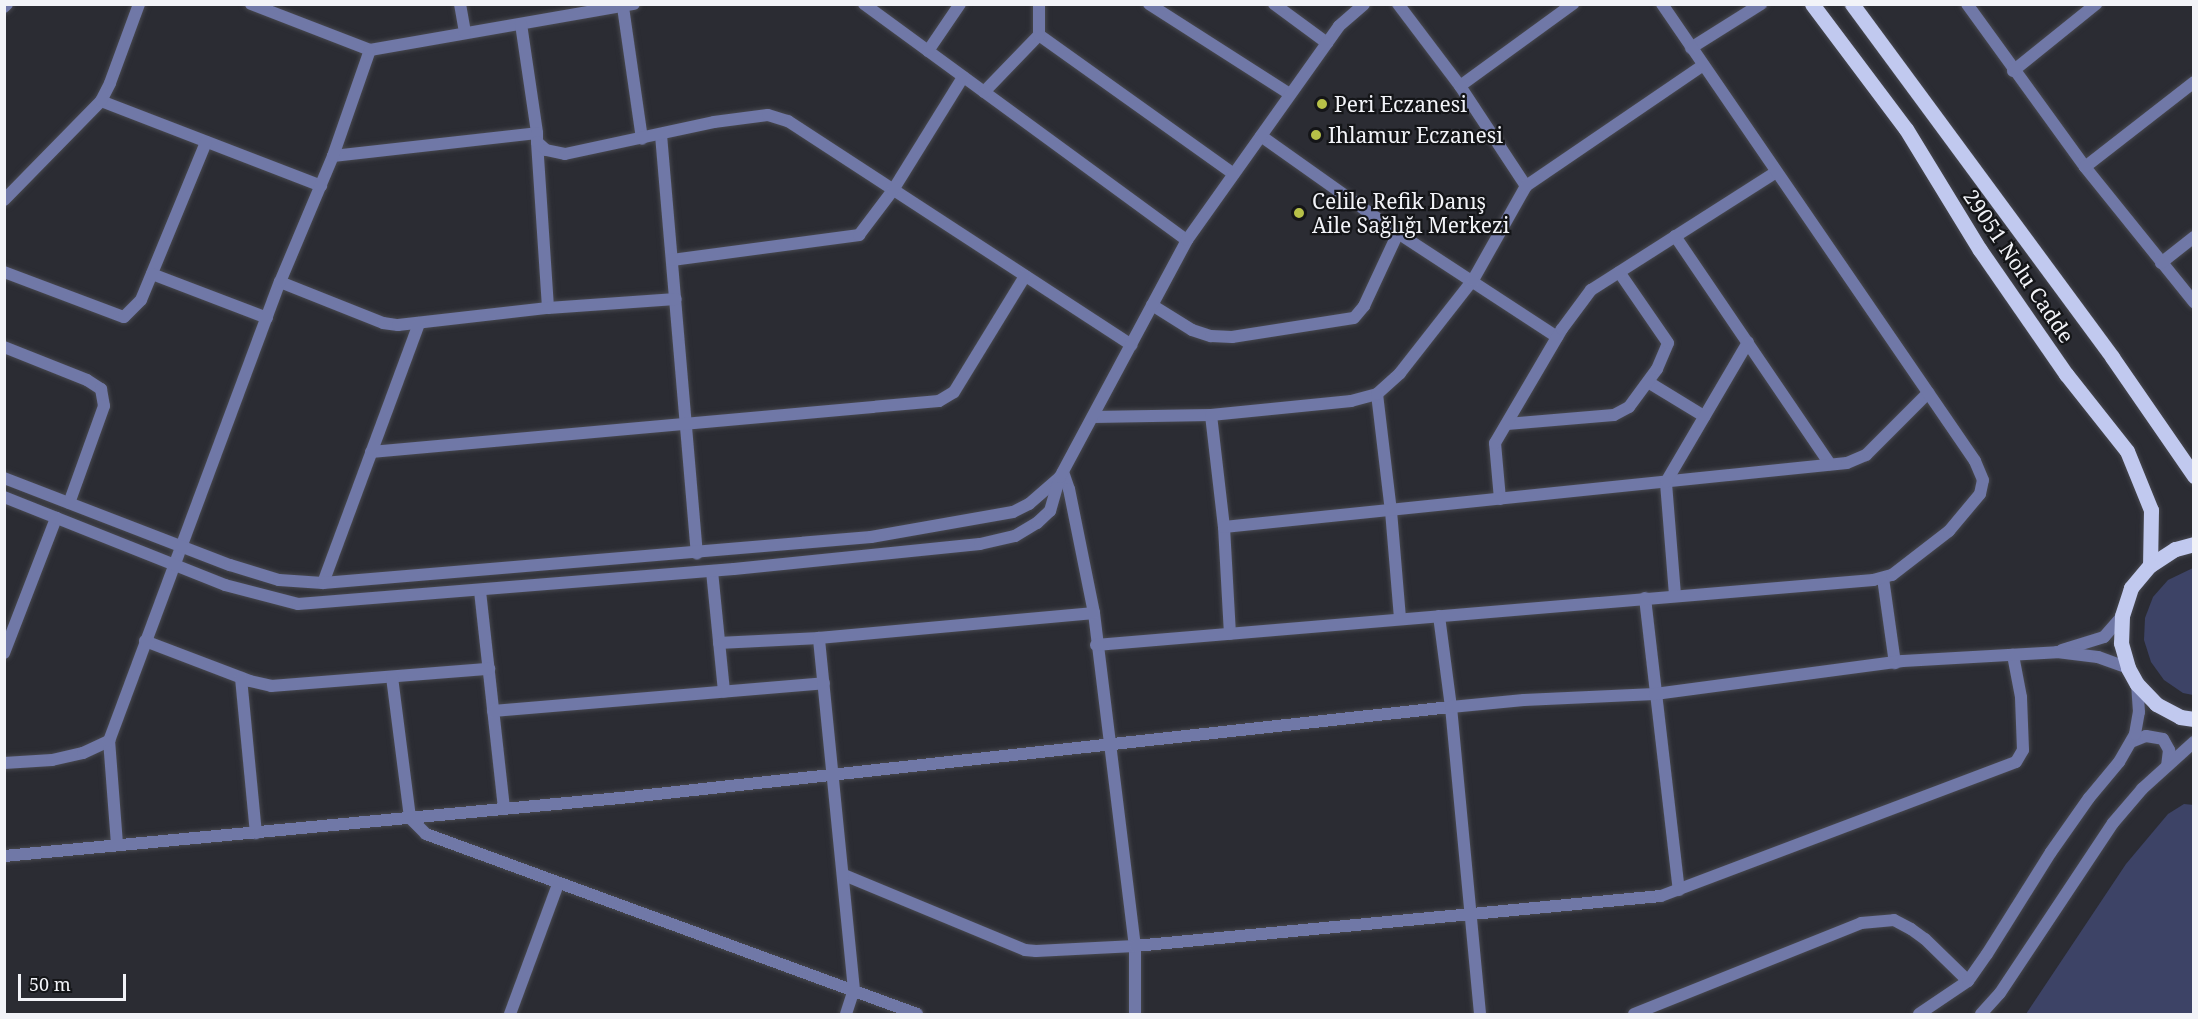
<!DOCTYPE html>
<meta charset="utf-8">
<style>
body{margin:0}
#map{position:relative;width:2198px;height:1019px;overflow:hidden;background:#2b2c33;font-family:"Noto Serif",serif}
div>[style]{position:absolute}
.green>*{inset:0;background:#3d4366}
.roads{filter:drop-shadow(0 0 2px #47484f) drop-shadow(0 0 2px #47484f)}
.minor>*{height:12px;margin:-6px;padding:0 6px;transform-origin:6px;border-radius:6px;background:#7078a7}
.tertiary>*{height:12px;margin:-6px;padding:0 6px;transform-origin:6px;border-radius:6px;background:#7078a7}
.primary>*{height:15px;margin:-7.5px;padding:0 7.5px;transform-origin:7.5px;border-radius:7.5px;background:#c1c9ef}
.dots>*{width:16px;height:16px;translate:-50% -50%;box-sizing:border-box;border:3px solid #141518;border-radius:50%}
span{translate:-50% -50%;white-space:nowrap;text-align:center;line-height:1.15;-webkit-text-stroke:4.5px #141518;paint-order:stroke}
.poi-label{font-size:21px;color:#f2f3f8}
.left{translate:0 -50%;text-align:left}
.street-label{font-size:21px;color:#f2f3f8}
.frame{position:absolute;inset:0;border:6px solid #f2f3f8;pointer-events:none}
.scale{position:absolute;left:18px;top:974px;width:108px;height:27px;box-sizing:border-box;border:3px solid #f2f3f8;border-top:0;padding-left:8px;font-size:18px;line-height:21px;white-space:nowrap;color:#f2f3f8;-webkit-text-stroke:4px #141518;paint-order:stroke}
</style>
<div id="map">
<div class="green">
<i style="clip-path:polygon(2193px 568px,2194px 568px,2193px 695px,2183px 693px,2164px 680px,2151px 662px,2144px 640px,2145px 618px,2153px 597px,2168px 580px)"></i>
<i style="clip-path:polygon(2184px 804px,2194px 805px,2193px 1014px,2026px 1014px,2126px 864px,2168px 814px)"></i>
</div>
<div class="roads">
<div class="minor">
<i style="left:251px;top:4px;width:128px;rotate:21.1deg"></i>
<i style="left:370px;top:50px;width:268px;rotate:-9.9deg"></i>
<i style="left:460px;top:4px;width:29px;rotate:80deg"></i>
<i style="left:864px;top:4px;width:400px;rotate:36.2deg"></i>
<i style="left:1149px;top:4px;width:167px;rotate:32.6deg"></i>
<i style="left:1274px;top:4px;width:66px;rotate:36.3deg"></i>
<i style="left:1398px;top:4px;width:103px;rotate:52.9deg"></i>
<i style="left:1460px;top:86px;width:120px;rotate:56.6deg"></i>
<i style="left:1967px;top:4px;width:201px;rotate:54.1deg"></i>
<i style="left:2085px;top:167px;width:174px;rotate:51.1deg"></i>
<i style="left:623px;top:7px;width:133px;rotate:81.8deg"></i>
<i style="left:521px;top:24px;width:110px;rotate:81.6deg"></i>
<i style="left:1039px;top:35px;width:239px;rotate:35.5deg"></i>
<i style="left:1691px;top:48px;width:83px;rotate:-32.2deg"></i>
<i style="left:928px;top:51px;width:57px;rotate:-55.8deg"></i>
<i style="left:2013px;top:71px;width:107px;rotate:-38.9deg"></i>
<i style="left:1460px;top:86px;width:140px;rotate:-36deg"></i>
<i style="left:984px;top:92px;width:79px;rotate:-46deg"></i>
<i style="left:1039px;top:35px;width:31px;rotate:-90deg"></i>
<i style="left:101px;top:101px;width:236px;rotate:21.1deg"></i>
<i style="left:661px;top:135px;width:420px;rotate:85.1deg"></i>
<i style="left:1261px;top:136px;width:168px;rotate:35.3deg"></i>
<i style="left:1398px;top:233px;width:190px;rotate:33.2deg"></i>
<i style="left:537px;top:142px;width:166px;rotate:86.2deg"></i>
<i style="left:333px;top:156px;width:205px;rotate:-6.4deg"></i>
<i style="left:537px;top:133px;width:9px;rotate:90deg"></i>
<i style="left:537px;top:142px;width:12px;rotate:42deg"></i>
<i style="left:546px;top:150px;width:19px;rotate:12deg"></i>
<i style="left:565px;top:154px;width:152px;rotate:-12.1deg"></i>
<i style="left:714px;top:122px;width:54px;rotate:-7.4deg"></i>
<i style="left:768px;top:115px;width:21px;rotate:17deg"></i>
<i style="left:788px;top:121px;width:410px;rotate:33.1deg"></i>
<i style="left:2085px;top:167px;width:138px;rotate:-37.9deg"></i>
<i style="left:4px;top:200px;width:139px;rotate:-45.6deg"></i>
<i style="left:101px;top:101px;width:20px;rotate:-63deg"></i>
<i style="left:110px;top:83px;width:84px;rotate:-69.8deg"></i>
<i style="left:1675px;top:236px;width:276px;rotate:55.8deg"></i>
<i style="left:672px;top:260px;width:189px;rotate:-7.6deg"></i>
<i style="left:859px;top:235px;width:56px;rotate:-52.9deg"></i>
<i style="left:893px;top:190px;width:133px;rotate:-58.2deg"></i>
<i style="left:2161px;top:263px;width:42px;rotate:-38.2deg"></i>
<i style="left:4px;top:272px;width:128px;rotate:20.6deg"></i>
<i style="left:124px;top:317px;width:24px;rotate:-45deg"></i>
<i style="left:141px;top:300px;width:171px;rotate:-67.6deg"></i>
<i style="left:152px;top:274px;width:123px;rotate:20.9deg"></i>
<i style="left:280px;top:282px;width:111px;rotate:21.7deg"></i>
<i style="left:383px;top:323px;width:15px;rotate:8deg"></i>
<i style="left:398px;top:325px;width:151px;rotate:-6.5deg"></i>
<i style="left:548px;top:308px;width:128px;rotate:-4deg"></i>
<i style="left:1152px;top:305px;width:47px;rotate:32deg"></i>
<i style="left:1192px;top:330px;width:20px;rotate:18deg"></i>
<i style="left:1211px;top:336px;width:21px;rotate:3deg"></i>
<i style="left:1232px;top:337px;width:123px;rotate:-8.9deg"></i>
<i style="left:1354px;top:318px;width:16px;rotate:-50deg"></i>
<i style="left:1364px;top:306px;width:81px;rotate:-65deg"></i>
<i style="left:4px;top:347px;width:89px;rotate:21.7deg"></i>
<i style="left:87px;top:380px;width:17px;rotate:33deg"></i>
<i style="left:101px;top:389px;width:17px;rotate:80deg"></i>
<i style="left:104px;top:406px;width:103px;rotate:109.8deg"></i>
<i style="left:1648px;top:382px;width:66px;rotate:31.3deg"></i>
<i style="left:1377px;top:394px;width:118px;rotate:83.2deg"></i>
<i style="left:1391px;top:511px;width:108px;rotate:85.2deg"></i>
<i style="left:1211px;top:415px;width:113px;rotate:83.4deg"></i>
<i style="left:1224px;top:527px;width:107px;rotate:86.8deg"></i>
<i style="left:1093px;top:417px;width:118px;rotate:-1deg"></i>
<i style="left:1211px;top:415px;width:141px;rotate:-5.7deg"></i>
<i style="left:1351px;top:401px;width:27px;rotate:-15deg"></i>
<i style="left:1377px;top:394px;width:31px;rotate:-42deg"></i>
<i style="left:1400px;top:373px;width:118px;rotate:-51.9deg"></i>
<i style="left:1473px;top:280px;width:108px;rotate:-60.6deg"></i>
<i style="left:1526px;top:186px;width:213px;rotate:-34.3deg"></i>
<i style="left:1507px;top:424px;width:107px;rotate:-4.8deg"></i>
<i style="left:1614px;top:415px;width:17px;rotate:-28deg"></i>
<i style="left:1629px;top:407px;width:47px;rotate:-53.6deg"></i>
<i style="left:1657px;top:369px;width:28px;rotate:-67deg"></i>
<i style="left:1668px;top:343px;width:86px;rotate:-124.6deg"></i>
<i style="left:371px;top:452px;width:570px;rotate:-5.13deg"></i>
<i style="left:939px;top:401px;width:17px;rotate:-31deg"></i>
<i style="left:954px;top:392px;width:136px;rotate:-58.5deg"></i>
<i style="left:1063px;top:472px;width:18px;rotate:71deg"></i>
<i style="left:1069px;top:489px;width:126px;rotate:78.6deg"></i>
<i style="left:1094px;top:613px;width:336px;rotate:83deg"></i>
<i style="left:1135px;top:946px;width:68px;rotate:90deg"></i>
<i style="left:1500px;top:499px;width:56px;rotate:-95.1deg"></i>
<i style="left:1495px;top:443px;width:132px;rotate:-59.6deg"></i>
<i style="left:1562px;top:329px;width:49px;rotate:-53.4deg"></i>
<i style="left:1591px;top:290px;width:219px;rotate:-32.5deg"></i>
<i style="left:1224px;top:527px;width:626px;rotate:-5.87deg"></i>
<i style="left:1847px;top:463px;width:21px;rotate:-23deg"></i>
<i style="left:1866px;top:455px;width:88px;rotate:-45deg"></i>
<i style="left:712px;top:571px;width:121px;rotate:84.3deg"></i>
<i style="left:1883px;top:578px;width:86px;rotate:82deg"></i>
<i style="left:323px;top:583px;width:277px;rotate:-69.7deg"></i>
<i style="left:480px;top:591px;width:218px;rotate:83.7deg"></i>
<i style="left:1675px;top:595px;width:113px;rotate:-94.6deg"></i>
<i style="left:1666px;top:482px;width:162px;rotate:-59.6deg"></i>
<i style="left:1645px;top:598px;width:294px;rotate:83.4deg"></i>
<i style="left:1439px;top:616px;width:92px;rotate:82.5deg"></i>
<i style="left:1451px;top:707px;width:308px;rotate:84.6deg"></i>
<i style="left:145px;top:641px;width:112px;rotate:20.9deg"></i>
<i style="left:250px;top:681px;width:22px;rotate:13deg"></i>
<i style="left:271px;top:686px;width:219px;rotate:-4.5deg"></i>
<i style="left:719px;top:643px;width:100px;rotate:-2.9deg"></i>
<i style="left:1096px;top:645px;width:780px;rotate:-4.78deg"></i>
<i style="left:1873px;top:580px;width:20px;rotate:-15deg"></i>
<i style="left:1892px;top:575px;width:72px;rotate:-37.7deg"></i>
<i style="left:1949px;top:531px;width:48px;rotate:-50deg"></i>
<i style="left:1980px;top:494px;width:14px;rotate:-78deg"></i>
<i style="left:1983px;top:480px;width:21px;rotate:-113deg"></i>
<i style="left:1975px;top:461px;width:554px;rotate:-124.41deg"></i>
<i style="left:4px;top:653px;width:145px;rotate:-68.9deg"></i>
<i style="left:392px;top:677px;width:142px;rotate:82.7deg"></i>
<i style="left:241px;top:678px;width:156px;rotate:84.5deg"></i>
<i style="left:493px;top:711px;width:332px;rotate:-4.8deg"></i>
<i style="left:4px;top:763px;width:48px;rotate:-3.6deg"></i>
<i style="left:52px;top:760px;width:32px;rotate:-13deg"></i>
<i style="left:83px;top:753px;width:29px;rotate:-25deg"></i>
<i style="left:117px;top:844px;width:103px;rotate:-94.4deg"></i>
<i style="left:109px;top:741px;width:490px;rotate:-69.6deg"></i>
<i style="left:280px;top:282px;width:137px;rotate:-67.2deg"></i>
<i style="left:333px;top:156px;width:112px;rotate:-70.8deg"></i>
<i style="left:844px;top:875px;width:196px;rotate:22.5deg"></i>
<i style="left:1025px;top:950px;width:11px;rotate:5deg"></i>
<i style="left:1036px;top:951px;width:99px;rotate:-2.9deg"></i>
<i style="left:1135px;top:946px;width:528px;rotate:-5.43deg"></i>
<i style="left:1661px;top:896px;width:379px;rotate:-20.7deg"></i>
<i style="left:2016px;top:762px;width:14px;rotate:-60deg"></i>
<i style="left:2023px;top:750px;width:53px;rotate:-92.2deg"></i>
<i style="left:2021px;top:697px;width:43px;rotate:-100.8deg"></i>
<i style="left:510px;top:1014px;width:139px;rotate:-69.7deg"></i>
<i style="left:846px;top:1014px;width:25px;rotate:-72deg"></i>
<i style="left:854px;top:990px;width:354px;rotate:-95.7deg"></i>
<i style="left:819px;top:638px;width:276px;rotate:-5.2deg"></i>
</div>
<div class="tertiary">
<i style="left:4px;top:7px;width:4px;rotate:-45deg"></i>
<i style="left:4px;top:478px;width:242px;rotate:21.1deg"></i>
<i style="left:230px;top:565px;width:51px;rotate:17deg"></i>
<i style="left:279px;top:580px;width:44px;rotate:3.9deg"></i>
<i style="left:323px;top:583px;width:550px;rotate:-4.8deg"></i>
<i style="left:871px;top:537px;width:144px;rotate:-10deg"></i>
<i style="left:1013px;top:512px;width:18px;rotate:-27deg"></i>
<i style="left:1029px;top:504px;width:40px;rotate:-41deg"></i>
<i style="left:4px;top:497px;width:238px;rotate:21.7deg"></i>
<i style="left:225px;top:585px;width:75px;rotate:14.6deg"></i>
<i style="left:298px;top:604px;width:437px;rotate:-4.6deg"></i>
<i style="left:734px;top:569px;width:247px;rotate:-5.8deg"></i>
<i style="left:980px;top:544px;width:36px;rotate:-13deg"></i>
<i style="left:1015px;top:536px;width:26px;rotate:-31deg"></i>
<i style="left:1037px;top:523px;width:18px;rotate:-43deg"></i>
<i style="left:1050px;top:511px;width:35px;rotate:-74deg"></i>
<i style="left:1060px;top:477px;width:269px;rotate:-61.8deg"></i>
<i style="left:1187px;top:240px;width:262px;rotate:-54.6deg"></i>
<i style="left:1339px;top:26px;width:33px;rotate:-41deg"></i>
<i style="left:2062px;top:650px;width:44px;rotate:-17.2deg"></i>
<i style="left:2104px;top:637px;width:28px;rotate:-49deg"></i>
<i style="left:2131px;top:742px;width:16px;rotate:-22deg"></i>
<i style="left:2146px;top:736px;width:17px;rotate:10deg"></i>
<i style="left:2163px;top:739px;width:13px;rotate:61deg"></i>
<i style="left:2169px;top:750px;width:16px;rotate:97deg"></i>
<i style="left:410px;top:818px;width:23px;rotate:45deg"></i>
<i style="left:426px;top:834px;width:523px;rotate:20.13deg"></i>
<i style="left:4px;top:856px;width:629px;rotate:-5.38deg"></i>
<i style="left:630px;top:797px;width:826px;rotate:-6.26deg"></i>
<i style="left:1451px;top:707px;width:73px;rotate:-5.5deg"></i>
<i style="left:1524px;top:700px;width:131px;rotate:-2.6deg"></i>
<i style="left:1655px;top:694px;width:250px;rotate:-7.6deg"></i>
<i style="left:1903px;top:661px;width:154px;rotate:-3.3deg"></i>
<i style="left:2057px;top:652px;width:41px;rotate:7deg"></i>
<i style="left:2098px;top:657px;width:32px;rotate:20deg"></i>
<i style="left:1634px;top:1014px;width:245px;rotate:-21.8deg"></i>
<i style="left:1861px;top:923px;width:33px;rotate:-5deg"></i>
<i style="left:1894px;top:920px;width:19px;rotate:28deg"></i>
<i style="left:1911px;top:929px;width:17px;rotate:36deg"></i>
<i style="left:1925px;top:939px;width:60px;rotate:44.3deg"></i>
<i style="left:1919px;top:1014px;width:59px;rotate:-34deg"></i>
<i style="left:1968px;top:981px;width:33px;rotate:-55deg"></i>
<i style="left:1987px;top:954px;width:120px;rotate:-57.9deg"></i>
<i style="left:2051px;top:852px;width:66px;rotate:-54.9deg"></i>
<i style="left:2089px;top:798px;width:47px;rotate:-50.2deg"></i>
<i style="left:2119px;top:762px;width:32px;rotate:-60deg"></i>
<i style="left:2135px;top:734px;width:22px;rotate:-80deg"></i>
<i style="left:2139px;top:712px;width:28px;rotate:-94deg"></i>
<i style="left:1981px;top:1014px;width:28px;rotate:-48deg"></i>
<i style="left:2000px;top:993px;width:204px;rotate:-56.4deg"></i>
<i style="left:2113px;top:823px;width:45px;rotate:-49.5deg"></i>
<i style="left:2142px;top:789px;width:70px;rotate:-42.1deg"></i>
</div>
<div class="primary">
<i style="left:1812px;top:4px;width:156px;rotate:53.1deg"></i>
<i style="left:1906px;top:129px;width:142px;rotate:58.6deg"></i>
<i style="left:1980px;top:250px;width:151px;rotate:55.3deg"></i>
<i style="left:2066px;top:374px;width:98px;rotate:51.6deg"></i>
<i style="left:2127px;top:451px;width:64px;rotate:67.9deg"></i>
<i style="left:2151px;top:510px;width:55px;rotate:91deg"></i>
<i style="left:1852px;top:4px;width:438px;rotate:53.6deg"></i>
<i style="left:2112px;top:357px;width:145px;rotate:55.4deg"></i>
<i style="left:2194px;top:544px;width:20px;rotate:165deg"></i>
<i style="left:2175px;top:549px;width:30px;rotate:147deg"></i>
<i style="left:2150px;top:565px;width:30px;rotate:130deg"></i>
<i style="left:2131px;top:588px;width:29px;rotate:108deg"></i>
<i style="left:2122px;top:616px;width:27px;rotate:92deg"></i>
<i style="left:2121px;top:643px;width:26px;rotate:74deg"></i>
<i style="left:2128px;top:668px;width:18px;rotate:61deg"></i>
<i style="left:2137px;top:684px;width:28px;rotate:46deg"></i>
<i style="left:2156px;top:704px;width:27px;rotate:28deg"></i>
<i style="left:2180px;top:717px;width:14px;rotate:8deg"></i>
</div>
</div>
<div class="dots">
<i style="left:1322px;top:104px;background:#b7c148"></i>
<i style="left:1316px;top:135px;background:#b7c148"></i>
<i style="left:1299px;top:213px;background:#b7c148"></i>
</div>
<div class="poi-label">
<span class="left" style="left:1334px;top:104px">Peri Eczanesi</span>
<span class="left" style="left:1328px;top:135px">Ihlamur Eczanesi</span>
<span class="left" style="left:1312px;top:213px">Celile Refik Danış<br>Aile Sağlığı Merkezi</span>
</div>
<div class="street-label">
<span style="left:2019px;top:266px;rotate:56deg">29051 Nolu Cadde</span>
</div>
<div class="frame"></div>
<div class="scale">50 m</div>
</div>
